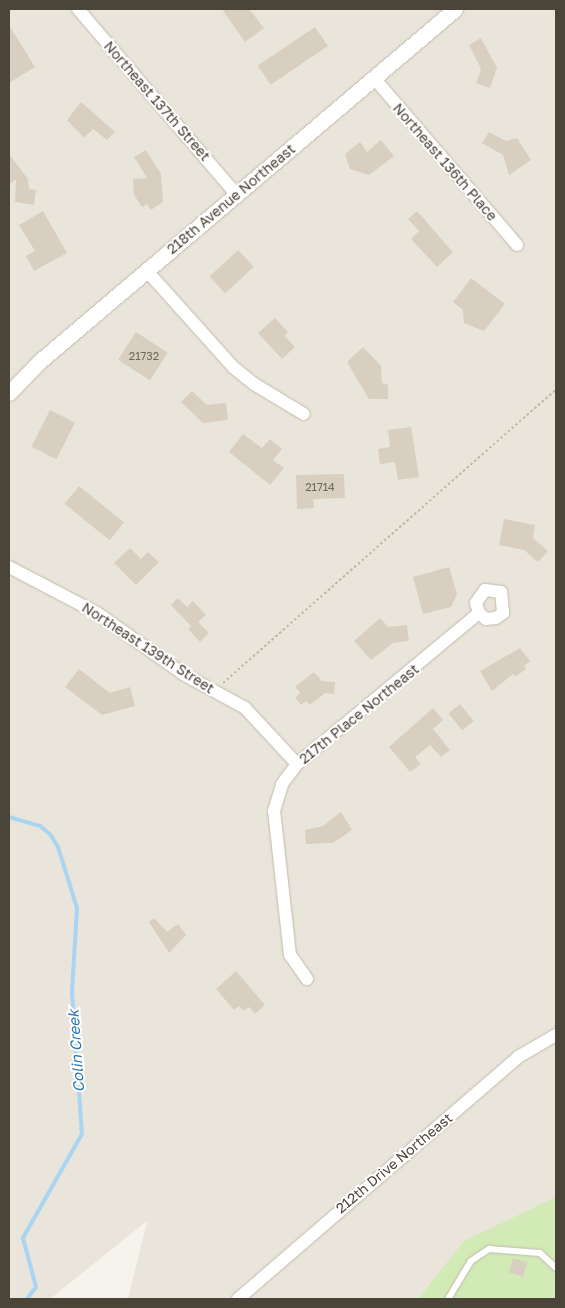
<!DOCTYPE html>
<style>
body{margin:0}
#map{position:relative;width:565px;height:1308px;overflow:hidden;background:#f6f3ec;font-family:"Golos Text",sans-serif}
div>[style]{position:absolute}
.residential>*{inset:0;background:#eae5da}
.green>*{inset:0;background:#d2eab5}
.stream>*{height:4px;margin:-2px;padding:0 2px;transform-origin:2px;border-radius:2px;background:#a9d4f2}
.building>*{inset:0;background:#d8cfc1;transform-origin:0 0}
.path>*{height:2px;margin-top:-1px;transform-origin:0;background:repeating-linear-gradient(90deg,#c4b79f 0 2.5px,transparent 0 5px)}
.roads{filter:drop-shadow(0 0 1px #c2bbae) drop-shadow(0 0 1px #c2bbae)}
.service>*{height:6px;margin:-3px;padding:0 3px;transform-origin:3px;border-radius:3px;background:#fff}
.minor>*{height:12px;margin:-6px;padding:0 6px;transform-origin:6px;border-radius:6px;background:#fff}
.tertiary>*{height:15px;margin:-7.5px;padding:0 7.5px;transform-origin:7.5px;border-radius:7.5px;background:#fff}
span{translate:-50% -50%;white-space:nowrap;text-align:center;line-height:1.15;-webkit-text-stroke:4px #fff;paint-order:stroke}
.number-label{font-size:11px;color:#6e675b}
.number-label span{-webkit-text-stroke-width:0}
.street-label{font-size:14px;color:#4b4439}
.water-label{font-size:15px;color:#2e7ab2;font-style:italic}
.frame{position:absolute;inset:0;border:10px solid #4b4439;pointer-events:none}
</style>
<div id="map">
<div class="residential">
<i style="clip-path:polygon(9px 9px,556px 9px,556px 1299px,128px 1299px,147px 1221px,50px 1299px,9px 1299px)"></i>
</div>
<div class="green">
<i style="clip-path:polygon(556px 1197px,556px 1299px,418px 1299px,464px 1241px)"></i>
</div>
<div class="stream">
<i style="left:9px;top:817px;width:32px;rotate:16deg"></i>
<i style="left:40px;top:826px;width:13px;rotate:39deg"></i>
<i style="left:50px;top:834px;width:15px;rotate:58deg"></i>
<i style="left:58px;top:847px;width:64px;rotate:72.7deg"></i>
<i style="left:77px;top:908px;width:84px;rotate:93.4deg"></i>
<i style="left:72px;top:992px;width:142px;rotate:86deg"></i>
<i style="left:82px;top:1134px;width:120px;rotate:119.6deg"></i>
<i style="left:23px;top:1238px;width:51px;rotate:75.1deg"></i>
<i style="left:36px;top:1287px;width:15px;rotate:127deg"></i>
</div>
<div class="building">
<i style="clip-path:polygon(222px 9px,249px 9px,264px 28px,245px 42px)"></i>
<i style="clip-path:polygon(9px 25px,35px 67px,9px 83px)"></i>
<i style="left:315px;top:27px;width:23px;height:69px;rotate:56deg"></i>
<i style="clip-path:polygon(481px 38px,497px 68px,490px 88px,476px 83px,481px 69px,469px 45px)"></i>
<i style="clip-path:polygon(81px 102px,115px 132px,107px 140px,93px 129px,84px 138px,67px 120px)"></i>
<i style="clip-path:polygon(489px 132px,506px 141px,517px 138px,531px 160px,509px 175px,503px 155px,482px 143px)"></i>
<i style="clip-path:polygon(381px 140px,394px 156px,369px 175px,350px 169px,345px 154px,360px 142px,367px 152px)"></i>
<i style="clip-path:polygon(146px 150px,161px 174px,163px 202px,151px 210px,147px 204px,142px 207px,134px 195px,133px 179px,147px 178px,134px 157px)"></i>
<i style="clip-path:polygon(9px 154px,28px 179px,29px 189px,36px 190px,34px 205px,15px 202px,16px 179px,9px 185px)"></i>
<i style="clip-path:polygon(43px 211px,67px 253px,34px 271px,26px 256px,35px 251px,19px 225px)"></i>
<i style="clip-path:polygon(417px 211px,453px 252px,437px 267px,411px 239px,419px 231px,408px 219px)"></i>
<i style="left:238px;top:250px;width:23px;height:39px;rotate:47deg"></i>
<i style="clip-path:polygon(471px 278px,505px 304px,484px 331px,464px 323px,463px 310px,453px 302px)"></i>
<i style="clip-path:polygon(275px 318px,288px 332px,285px 336px,295px 347px,282px 359px,258px 333px)"></i>
<i style="left:136px;top:332px;width:38px;height:33px;rotate:33deg"></i>
<i style="clip-path:polygon(363px 347px,381px 366px,382px 383px,388px 385px,388px 399px,369px 399px,347px 362px)"></i>
<i style="clip-path:polygon(192px 391px,207px 405px,226px 403px,228px 420px,203px 423px,181px 402px)"></i>
<i style="left:50px;top:410px;width:28px;height:41px;rotate:27deg"></i>
<i style="clip-path:polygon(411px 427px,419px 477px,398px 480px,395px 462px,380px 464px,378px 449px,390px 447px,388px 430px)"></i>
<i style="clip-path:polygon(243px 434px,262px 448px,270px 439px,282px 449px,273px 460px,284px 468px,270px 485px,229px 452px)"></i>
<i style="clip-path:polygon(344px 474px,345px 498px,313px 499px,314px 508px,297px 509px,296px 475px)"></i>
<i style="left:79px;top:486px;width:58px;height:23px;rotate:39deg"></i>
<i style="clip-path:polygon(504px 519px,535px 525px,533px 538px,548px 551px,538px 562px,524px 550px,499px 545px)"></i>
<i style="clip-path:polygon(130px 548px,141px 559px,148px 552px,159px 562px,136px 585px,114px 563px)"></i>
<i style="clip-path:polygon(449px 567px,457px 594px,451px 607px,423px 614px,413px 577px)"></i>
<i style="clip-path:polygon(178px 598px,187px 607px,193px 601px,206px 615px,198px 622px,209px 633px,200px 642px,188px 629px,191px 626px,171px 605px)"></i>
<i style="clip-path:polygon(380px 618px,388px 627px,407px 625px,409px 641px,393px 643px,371px 660px,354px 641px)"></i>
<i style="clip-path:polygon(520px 648px,530px 661px,524px 666px,526px 669px,515px 677px,513px 674px,492px 691px,480px 671px)"></i>
<i style="clip-path:polygon(79px 669px,110px 693px,130px 687px,135px 706px,102px 715px,65px 687px)"></i>
<i style="clip-path:polygon(314px 672px,322px 681px,335px 682px,334px 694px,325px 693px,310px 705px,306px 701px,301px 705px,295px 698px,300px 693px,295px 687px)"></i>
<i style="left:460px;top:704px;width:22px;height:15px;rotate:51deg"></i>
<i style="clip-path:polygon(433px 708px,443px 720px,433px 729px,450px 750px,441px 757px,430px 745px,415px 757px,421px 764px,410px 772px,389px 747px)"></i>
<i style="clip-path:polygon(341px 812px,352px 830px,333px 843px,306px 844px,305px 830px,323px 826px)"></i>
<i style="clip-path:polygon(154px 918px,167px 932px,178px 924px,186px 935px,169px 953px,149px 922px)"></i>
<i style="clip-path:polygon(236px 971px,265px 1005px,255px 1014px,249px 1007px,243px 1011px,239px 1006px,234px 1010px,216px 989px)"></i>
<i style="left:513px;top:1258px;width:15px;height:15px;rotate:16deg"></i>
</div>
<div class="path">
<i style="left:223px;top:683px;width:444px;rotate:-41.4deg"></i>
</div>
<div class="roads">
<div class="service">
<i style="left:448px;top:1299px;width:44px;rotate:-58.8deg"></i>
<i style="left:471px;top:1261px;width:22px;rotate:-34deg"></i>
<i style="left:489px;top:1249px;width:51px;rotate:4.5deg"></i>
<i style="left:540px;top:1253px;width:22px;rotate:43deg"></i>
</div>
<div class="minor">
<i style="left:78px;top:9px;width:243px;rotate:49.5deg"></i>
<i style="left:374px;top:78px;width:220px;rotate:49.4deg"></i>
<i style="left:147px;top:271px;width:129px;rotate:48.1deg"></i>
<i style="left:233px;top:367px;width:27px;rotate:39deg"></i>
<i style="left:254px;top:384px;width:58px;rotate:31deg"></i>
<i style="left:9px;top:567px;width:99px;rotate:27.6deg"></i>
<i style="left:97px;top:613px;width:105px;rotate:35.3deg"></i>
<i style="left:183px;top:674px;width:71px;rotate:28.7deg"></i>
<i style="left:245px;top:708px;width:76px;rotate:47.1deg"></i>
<i style="left:307px;top:979px;width:29px;rotate:-125deg"></i>
<i style="left:290px;top:955px;width:145px;rotate:-96.3deg"></i>
<i style="left:274px;top:811px;width:28px;rotate:-73deg"></i>
<i style="left:282px;top:784px;width:25px;rotate:-53deg"></i>
<i style="left:297px;top:764px;width:236px;rotate:-39.7deg"></i>
<i style="left:479px;top:613px;width:9px;rotate:41deg"></i>
<i style="left:486px;top:619px;width:10px;rotate:-6deg"></i>
<i style="left:496px;top:618px;width:9px;rotate:-36deg"></i>
<i style="left:503px;top:613px;width:21px;rotate:-95deg"></i>
<i style="left:501px;top:592px;width:16px;rotate:-173deg"></i>
<i style="left:485px;top:590px;width:16px;rotate:125deg"></i>
<i style="left:476px;top:603px;width:10px;rotate:73deg"></i>
<i style="left:238px;top:1299px;width:370px;rotate:-40.8deg"></i>
<i style="left:518px;top:1057px;width:44px;rotate:-30.1deg"></i>
</div>
<div class="tertiary">
<i style="left:9px;top:393px;width:45px;rotate:-45.9deg"></i>
<i style="left:40px;top:361px;width:544px;rotate:-40.3deg"></i>
</div>
</div>
<div class="number-label">
<span style="left:144px;top:356px">21732</span>
<span style="left:320px;top:487px">21714</span>
</div>
<div class="street-label">
<span style="left:157px;top:101px;rotate:49deg">Northeast 137th Street</span>
<span style="left:445px;top:162px;rotate:49deg">Northeast 136th Place</span>
<span style="left:231px;top:199px;rotate:-40deg">218th Avenue Northeast</span>
<span style="left:148px;top:648px;rotate:33deg">Northeast 139th Street</span>
<span style="left:359px;top:714px;rotate:-39deg">217th Place Northeast</span>
<span style="left:394px;top:1163px;rotate:-40deg">212th Drive Northeast</span>
</div>
<div class="water-label">
<span style="left:76px;top:1051px;rotate:-94deg">Colin Creek</span>
</div>
<div class="frame"></div>
</div>
